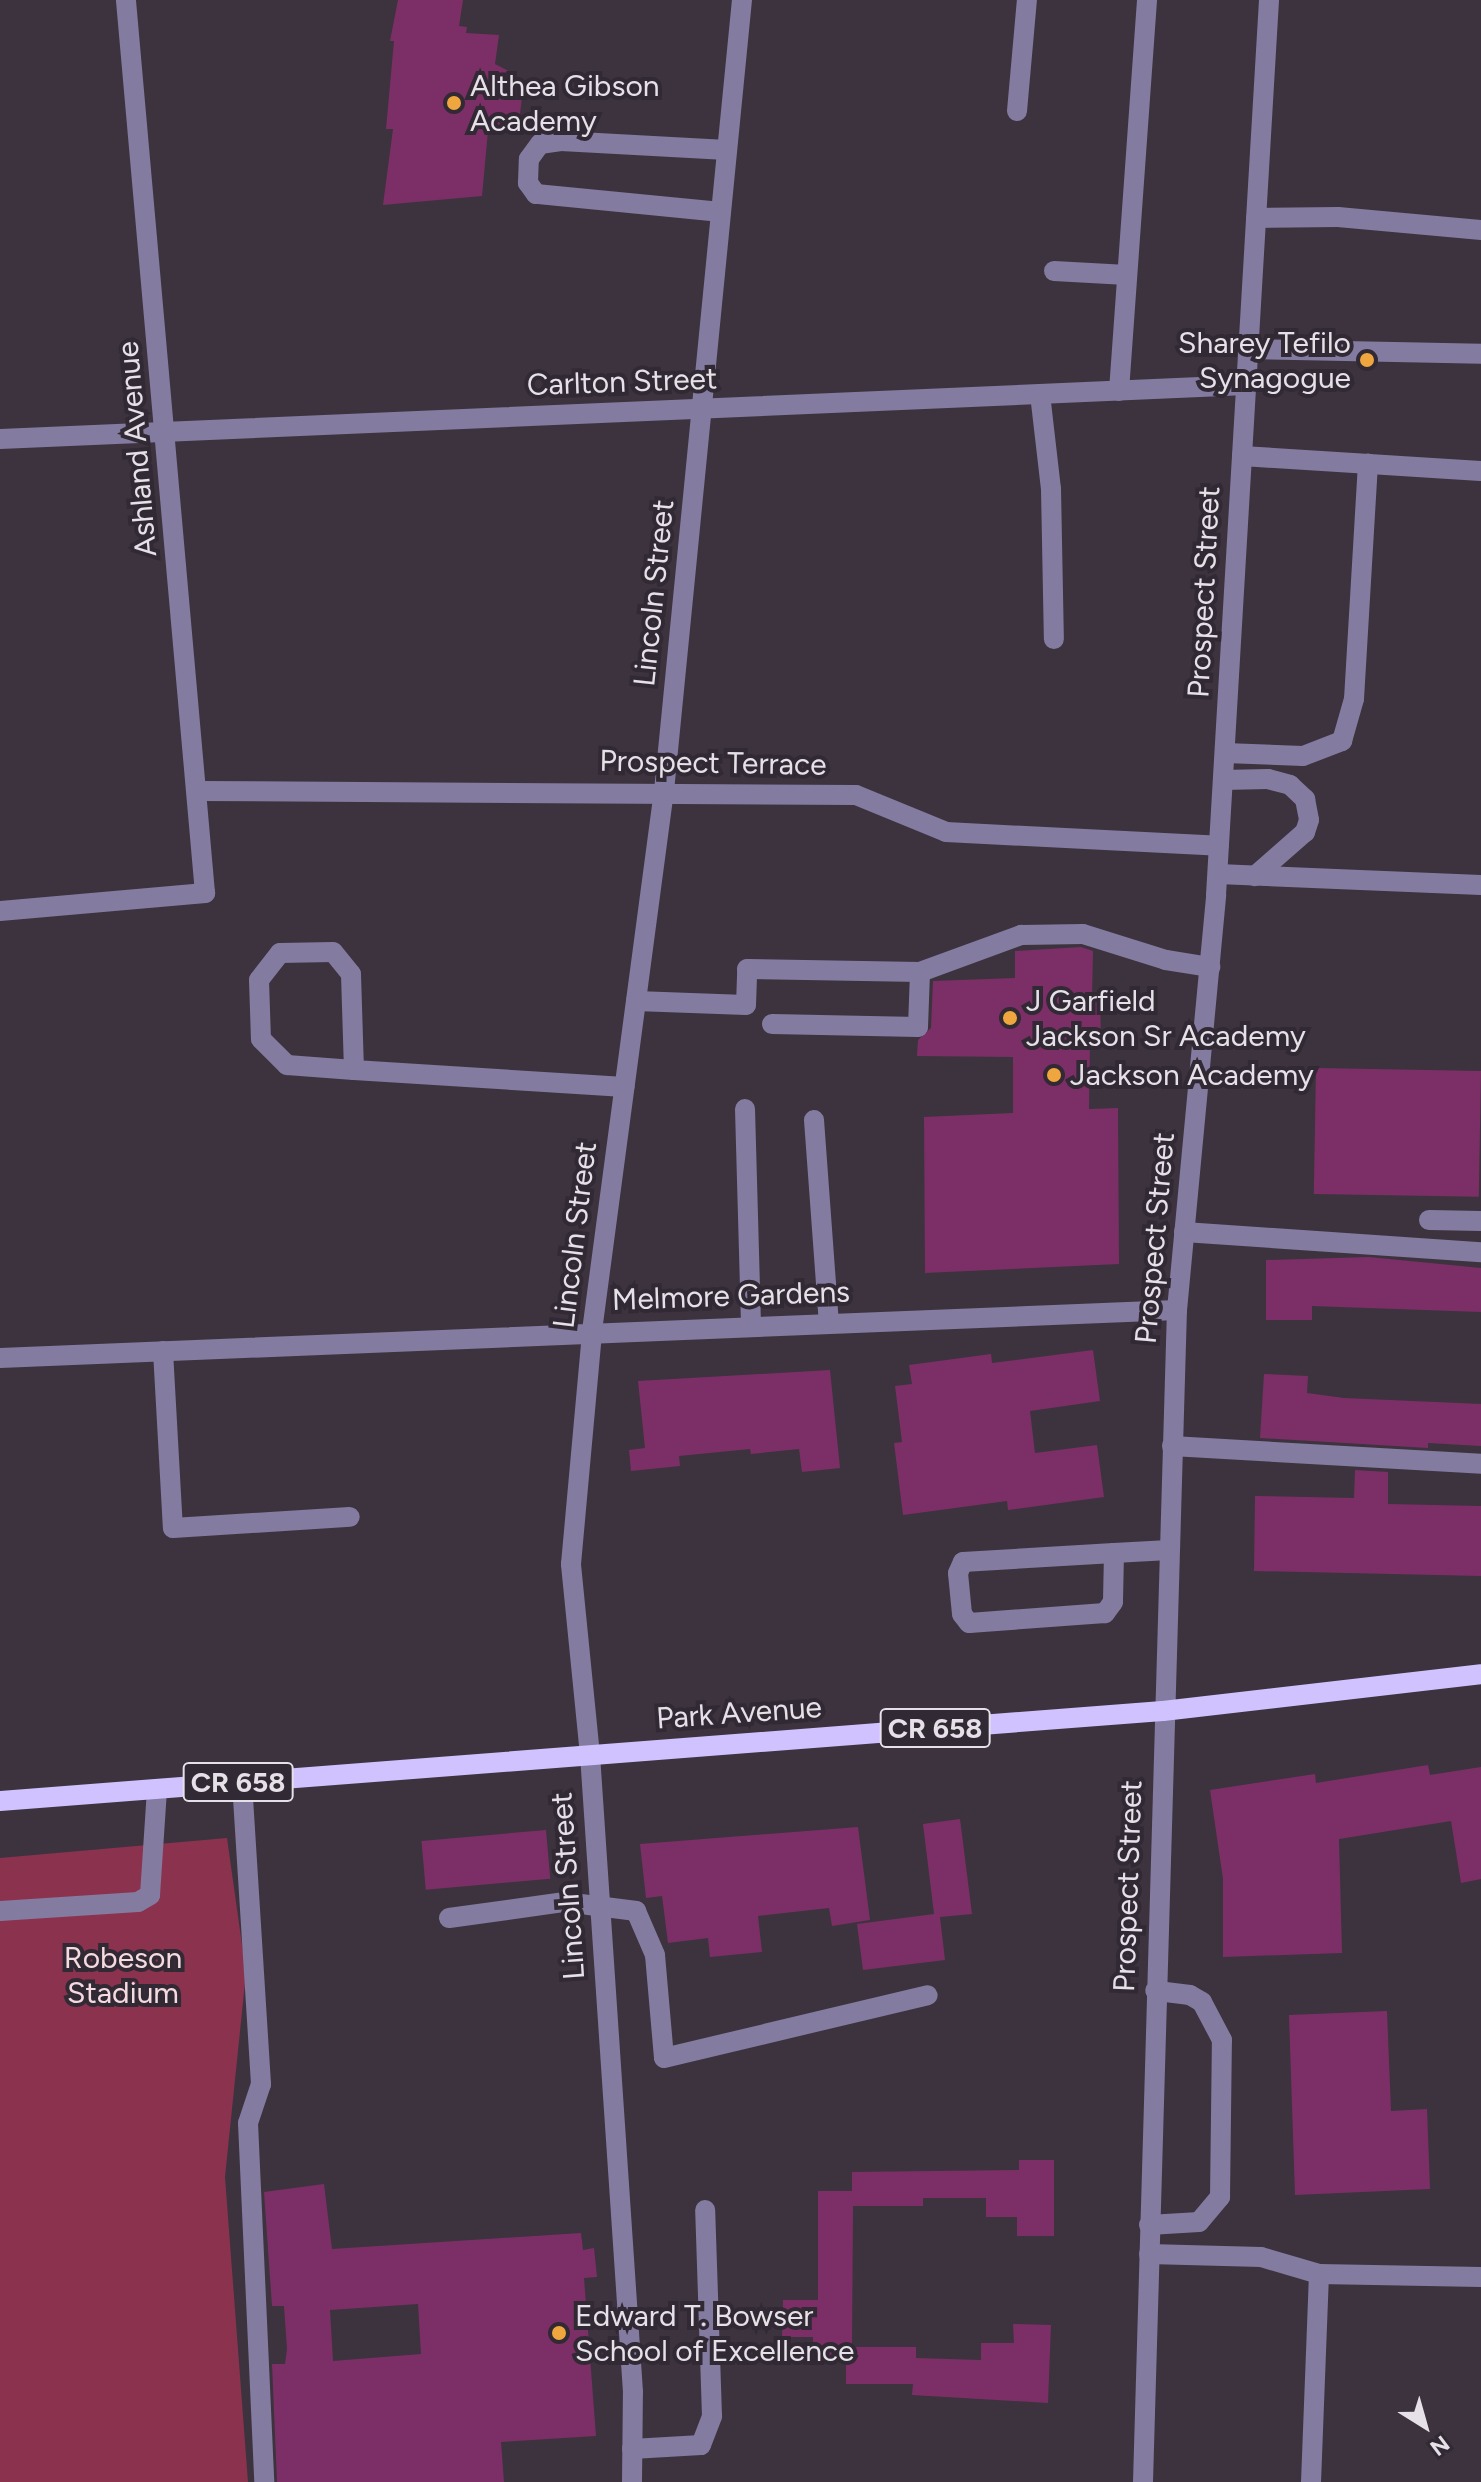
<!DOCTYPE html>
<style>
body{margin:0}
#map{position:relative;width:1481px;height:2482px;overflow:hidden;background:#3c333e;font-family:Figtree,sans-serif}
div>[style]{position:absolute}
.green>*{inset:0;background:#8b324f}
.building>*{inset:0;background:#7c2f66;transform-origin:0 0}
.minor>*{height:20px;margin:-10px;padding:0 10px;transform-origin:10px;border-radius:10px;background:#847ba1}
.major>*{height:20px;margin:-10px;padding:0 10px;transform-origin:10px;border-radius:10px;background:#d0c2ff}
.dots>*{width:22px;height:22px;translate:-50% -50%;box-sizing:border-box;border:4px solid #312934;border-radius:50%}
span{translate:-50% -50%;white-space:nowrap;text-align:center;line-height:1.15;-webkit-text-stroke:8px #312934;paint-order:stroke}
.shield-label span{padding:2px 6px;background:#312934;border:2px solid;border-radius:6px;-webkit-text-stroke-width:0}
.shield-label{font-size:28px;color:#e6e0e8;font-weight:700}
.poi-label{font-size:30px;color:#e6e0e8}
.left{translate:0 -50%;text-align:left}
.right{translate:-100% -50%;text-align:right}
.street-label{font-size:30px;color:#e6e0e8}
.park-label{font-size:30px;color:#f5dadf}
.north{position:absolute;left:1385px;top:2386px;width:80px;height:80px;-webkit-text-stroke:6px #312934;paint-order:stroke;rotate:143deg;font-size:22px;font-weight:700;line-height:32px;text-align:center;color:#e6e0e8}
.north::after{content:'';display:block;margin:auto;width:28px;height:36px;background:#e6e0e8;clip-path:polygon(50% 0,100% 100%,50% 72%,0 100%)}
</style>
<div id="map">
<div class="green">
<i style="clip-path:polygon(227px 1838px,246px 1973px,225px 2177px,248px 2482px,0 2482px,0 1858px)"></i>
</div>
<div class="building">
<i style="clip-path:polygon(398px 0,463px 0,459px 26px,467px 27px,466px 33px,499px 35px,495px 64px,516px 75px,523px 88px,520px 114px,504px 127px,488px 131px,482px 196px,383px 205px,393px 129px,386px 129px,394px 41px,390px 41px)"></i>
<i style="clip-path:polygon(1081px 947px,1093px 951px,1092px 996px,1100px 996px,1101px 1040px,1090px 1041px,1089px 1109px,1118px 1108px,1119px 1264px,925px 1273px,924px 1117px,1013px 1113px,1013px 1057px,917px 1056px,918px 1040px,931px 1028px,933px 981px,1015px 978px,1015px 951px)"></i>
<i style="left:1316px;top:1068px;width:165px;height:126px;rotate:1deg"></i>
<i style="clip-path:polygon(1369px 1257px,1481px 1268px,1481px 1312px,1312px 1306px,1312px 1320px,1266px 1320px,1266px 1260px)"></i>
<i style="clip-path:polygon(1093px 1350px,1100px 1401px,1030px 1411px,1035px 1453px,1097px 1445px,1104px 1497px,1008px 1510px,1007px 1501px,903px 1515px,894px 1443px,902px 1442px,895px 1386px,912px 1384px,909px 1365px,991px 1354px,992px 1363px)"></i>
<i style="clip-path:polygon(830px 1370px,840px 1468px,802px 1472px,799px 1449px,751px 1454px,750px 1449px,679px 1456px,680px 1466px,631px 1471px,629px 1450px,645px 1448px,638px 1381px)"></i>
<i style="clip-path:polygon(1264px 1374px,1308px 1376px,1307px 1393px,1344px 1398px,1481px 1404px,1481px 1446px,1428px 1443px,1428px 1448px,1260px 1438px)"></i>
<i style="clip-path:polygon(1355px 1470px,1388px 1472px,1388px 1504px,1481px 1506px,1481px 1576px,1254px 1571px,1255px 1496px,1354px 1498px)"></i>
<i style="clip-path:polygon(1428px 1765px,1430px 1775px,1481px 1767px,1481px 1879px,1461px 1883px,1451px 1821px,1339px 1839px,1342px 1953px,1223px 1957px,1223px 1879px,1210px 1790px,1315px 1774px,1316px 1783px)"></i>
<i style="clip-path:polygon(960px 1819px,972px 1914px,940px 1917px,945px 1960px,863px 1970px,857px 1924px,934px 1914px,923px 1824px)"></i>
<i style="clip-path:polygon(858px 1827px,870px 1920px,832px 1926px,829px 1908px,758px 1916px,762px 1952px,710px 1957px,708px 1938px,668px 1943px,662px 1896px,646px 1898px,640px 1844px)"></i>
<i style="left:546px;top:1830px;width:49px;height:125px;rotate:85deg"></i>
<i style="clip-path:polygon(1387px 2011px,1391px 2111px,1427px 2109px,1430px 2189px,1295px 2195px,1289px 2015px)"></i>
<i style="clip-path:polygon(1019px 2160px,1054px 2160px,1054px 2236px,1017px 2236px,1017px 2217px,986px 2217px,986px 2198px,923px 2198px,923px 2206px,853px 2206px,852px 2347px,916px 2347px,916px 2358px,981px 2360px,981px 2343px,1014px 2343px,1013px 2324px,1051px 2325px,1048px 2403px,912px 2395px,913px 2384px,846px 2384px,846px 2359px,813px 2359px,813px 2337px,782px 2337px,783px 2300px,818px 2300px,818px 2191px,852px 2191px,852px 2172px,1019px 2170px)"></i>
<i style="clip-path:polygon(evenodd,324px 2184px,332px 2249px,581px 2233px,583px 2250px,594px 2248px,597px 2277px,584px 2278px,596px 2436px,501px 2442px,504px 2482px,277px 2482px,272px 2364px,285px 2364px,287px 2349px,284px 2306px,272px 2306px,264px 2192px,324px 2184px,418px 2304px,421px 2354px,333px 2361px,330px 2310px,418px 2304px)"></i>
</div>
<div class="minor">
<i style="left:1017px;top:111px;width:111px;rotate:-84.9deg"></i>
<i style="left:721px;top:212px;width:186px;rotate:-174.4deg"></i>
<i style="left:536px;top:194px;width:14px;rotate:-126deg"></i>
<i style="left:528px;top:183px;width:24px;rotate:-88deg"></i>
<i style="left:529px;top:159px;width:19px;rotate:-54deg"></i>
<i style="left:540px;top:144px;width:21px;rotate:-8deg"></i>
<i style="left:561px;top:141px;width:166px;rotate:3.1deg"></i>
<i style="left:1256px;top:218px;width:82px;rotate:-0.7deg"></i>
<i style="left:1338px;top:217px;width:144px;rotate:5.2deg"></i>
<i style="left:1054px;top:271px;width:73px;rotate:3.1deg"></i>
<i style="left:1249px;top:349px;width:232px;rotate:1.2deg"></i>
<i style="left:1119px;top:391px;width:392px;rotate:-85.9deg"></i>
<i style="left:1040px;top:394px;width:96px;rotate:83.4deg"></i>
<i style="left:1051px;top:489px;width:150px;rotate:88.9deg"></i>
<i style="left:0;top:439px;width:1247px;rotate:-2.48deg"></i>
<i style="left:1242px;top:456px;width:239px;rotate:3.6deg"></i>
<i style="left:1225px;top:753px;width:78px;rotate:2.2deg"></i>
<i style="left:1303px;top:756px;width:42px;rotate:-21deg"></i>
<i style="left:1342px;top:741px;width:44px;rotate:-74.1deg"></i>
<i style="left:1354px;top:699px;width:236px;rotate:-86.6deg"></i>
<i style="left:1223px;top:780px;width:45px;rotate:-1.3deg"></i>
<i style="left:1268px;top:779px;width:23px;rotate:15deg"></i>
<i style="left:1290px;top:785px;width:21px;rotate:43deg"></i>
<i style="left:1305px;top:799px;width:21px;rotate:79deg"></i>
<i style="left:1309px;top:820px;width:13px;rotate:108deg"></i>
<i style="left:1305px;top:832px;width:67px;rotate:138.7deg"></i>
<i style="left:198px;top:791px;width:658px;rotate:0.35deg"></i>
<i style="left:856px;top:795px;width:97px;rotate:22.3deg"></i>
<i style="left:946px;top:832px;width:273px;rotate:2.9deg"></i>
<i style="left:1218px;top:874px;width:263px;rotate:2.4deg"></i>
<i style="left:0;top:911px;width:206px;rotate:-5deg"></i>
<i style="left:205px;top:893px;width:896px;rotate:-95.06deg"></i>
<i style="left:636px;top:1001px;width:110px;rotate:2.1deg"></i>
<i style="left:746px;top:1005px;width:36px;rotate:-88deg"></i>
<i style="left:747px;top:969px;width:173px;rotate:1deg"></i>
<i style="left:920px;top:972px;width:108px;rotate:-20.1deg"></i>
<i style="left:1021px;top:935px;width:62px;rotate:-0.9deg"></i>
<i style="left:1083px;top:934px;width:87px;rotate:17.4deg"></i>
<i style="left:1166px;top:960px;width:45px;rotate:9deg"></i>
<i style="left:772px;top:1024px;width:146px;rotate:1.2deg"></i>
<i style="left:918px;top:1027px;width:55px;rotate:-87.9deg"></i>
<i style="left:354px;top:1070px;width:96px;rotate:-91.8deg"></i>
<i style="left:351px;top:974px;width:28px;rotate:-129deg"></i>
<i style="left:333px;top:952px;width:53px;rotate:178.9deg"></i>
<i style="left:280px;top:953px;width:34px;rotate:128deg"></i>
<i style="left:259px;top:980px;width:59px;rotate:88.1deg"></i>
<i style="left:261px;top:1039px;width:37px;rotate:45deg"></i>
<i style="left:287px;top:1065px;width:67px;rotate:4.3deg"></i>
<i style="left:354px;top:1070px;width:271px;rotate:3.6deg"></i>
<i style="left:745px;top:1109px;width:216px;rotate:88.4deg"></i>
<i style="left:814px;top:1120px;width:204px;rotate:85.8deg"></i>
<i style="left:1429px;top:1220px;width:52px;rotate:1.1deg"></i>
<i style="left:1184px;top:1232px;width:298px;rotate:3.9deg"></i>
<i style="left:163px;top:1351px;width:177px;rotate:86.8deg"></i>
<i style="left:173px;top:1528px;width:177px;rotate:-3.6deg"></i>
<i style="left:0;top:1358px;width:1178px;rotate:-2.34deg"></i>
<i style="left:1172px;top:1446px;width:310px;rotate:3.3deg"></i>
<i style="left:1114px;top:1553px;width:49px;rotate:91.2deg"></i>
<i style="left:1113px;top:1602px;width:14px;rotate:126deg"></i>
<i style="left:1105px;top:1613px;width:136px;rotate:175.8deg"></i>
<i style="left:969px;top:1623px;width:11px;rotate:-128deg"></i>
<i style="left:962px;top:1614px;width:41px;rotate:-95.6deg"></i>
<i style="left:958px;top:1573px;width:12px;rotate:-66deg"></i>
<i style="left:963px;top:1562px;width:151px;rotate:-3.4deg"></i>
<i style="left:1114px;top:1553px;width:55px;rotate:-3.1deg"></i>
<i style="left:242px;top:1782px;width:303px;rotate:86.4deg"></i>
<i style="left:261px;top:2084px;width:41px;rotate:108.4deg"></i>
<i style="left:248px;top:2123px;width:359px;rotate:87.4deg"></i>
<i style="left:0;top:1911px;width:138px;rotate:-3.7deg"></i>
<i style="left:138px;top:1902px;width:14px;rotate:-30deg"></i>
<i style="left:150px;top:1895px;width:106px;rotate:-86.2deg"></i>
<i style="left:449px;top:1918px;width:117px;rotate:-7.9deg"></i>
<i style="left:565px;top:1902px;width:72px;rotate:7.2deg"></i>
<i style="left:636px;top:1911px;width:48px;rotate:66.6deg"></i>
<i style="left:655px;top:1955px;width:103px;rotate:85deg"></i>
<i style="left:664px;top:2058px;width:271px;rotate:-13.4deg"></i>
<i style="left:1149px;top:2225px;width:50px;rotate:-3.4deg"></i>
<i style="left:1199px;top:2222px;width:33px;rotate:-50deg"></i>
<i style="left:1220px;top:2197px;width:157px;rotate:-89.3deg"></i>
<i style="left:1222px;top:2040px;width:43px;rotate:-117.8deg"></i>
<i style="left:1202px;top:2002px;width:14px;rotate:-150deg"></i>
<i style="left:1190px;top:1995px;width:35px;rotate:-173deg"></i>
<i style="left:1149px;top:2254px;width:112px;rotate:1.5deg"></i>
<i style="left:1261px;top:2257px;width:60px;rotate:16.3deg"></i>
<i style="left:1319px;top:2274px;width:208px;rotate:92.2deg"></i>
<i style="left:1319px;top:2274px;width:162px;rotate:1.1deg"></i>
<i style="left:632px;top:2449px;width:69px;rotate:-3.3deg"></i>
<i style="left:701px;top:2445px;width:31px;rotate:-69deg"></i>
<i style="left:712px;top:2416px;width:206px;rotate:-91.9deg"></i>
<i style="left:632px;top:2482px;width:90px;rotate:-89.4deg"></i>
<i style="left:633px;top:2392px;width:638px;rotate:-93.86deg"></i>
<i style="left:590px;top:1755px;width:192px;rotate:-95.7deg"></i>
<i style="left:571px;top:1564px;width:234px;rotate:-84.8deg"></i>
<i style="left:592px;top:1331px;width:545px;rotate:-82.41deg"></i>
<i style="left:664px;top:791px;width:795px;rotate:-84.37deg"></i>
<i style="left:1143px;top:2482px;width:1172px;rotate:-88.34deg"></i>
<i style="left:1177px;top:1310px;width:417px;rotate:-84.6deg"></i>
<i style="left:1216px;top:895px;width:897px;rotate:-86.61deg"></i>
</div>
<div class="major">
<i style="left:0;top:1801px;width:1166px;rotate:-4.43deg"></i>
<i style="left:1163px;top:1711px;width:320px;rotate:-6.6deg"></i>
</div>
<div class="dots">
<i style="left:454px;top:103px;background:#f0a63f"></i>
<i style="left:1367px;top:360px;background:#f0a63f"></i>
<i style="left:1010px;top:1018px;background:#f0a63f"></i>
<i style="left:1054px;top:1075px;background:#f0a63f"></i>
<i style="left:559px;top:2333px;background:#f0a63f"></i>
</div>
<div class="shield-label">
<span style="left:935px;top:1728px">CR 658</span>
<span style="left:238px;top:1782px">CR 658</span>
</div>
<div class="poi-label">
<span class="left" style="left:470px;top:103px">Althea Gibson<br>Academy</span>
<span class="right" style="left:1351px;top:360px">Sharey Tefilo<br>Synagogue</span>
<span class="left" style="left:1026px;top:1018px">J Garfield<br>Jackson Sr Academy</span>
<span class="left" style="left:1070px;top:1075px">Jackson Academy</span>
<span class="left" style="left:575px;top:2333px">Edward T. Bowser<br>School of Excellence</span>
</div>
<div class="street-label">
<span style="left:622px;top:382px;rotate:-2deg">Carlton Street</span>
<span style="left:137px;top:449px;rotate:-95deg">Ashland Avenue</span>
<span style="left:1204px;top:592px;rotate:-87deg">Prospect Street</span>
<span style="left:654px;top:593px;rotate:-84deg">Lincoln Street</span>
<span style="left:713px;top:763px;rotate:1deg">Prospect Terrace</span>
<span style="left:575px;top:1235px;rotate:-83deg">Lincoln Street</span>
<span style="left:1155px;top:1238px;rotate:-85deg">Prospect Street</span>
<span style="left:731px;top:1296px;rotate:-2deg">Melmore Gardens</span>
<span style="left:739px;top:1713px;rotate:-4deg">Park Avenue</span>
<span style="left:568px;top:1886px;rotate:-94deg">Lincoln Street</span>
<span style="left:1128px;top:1886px;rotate:-88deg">Prospect Street</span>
</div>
<div class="park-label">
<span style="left:123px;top:1975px">Robeson<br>Stadium</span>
</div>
<div class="north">N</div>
</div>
